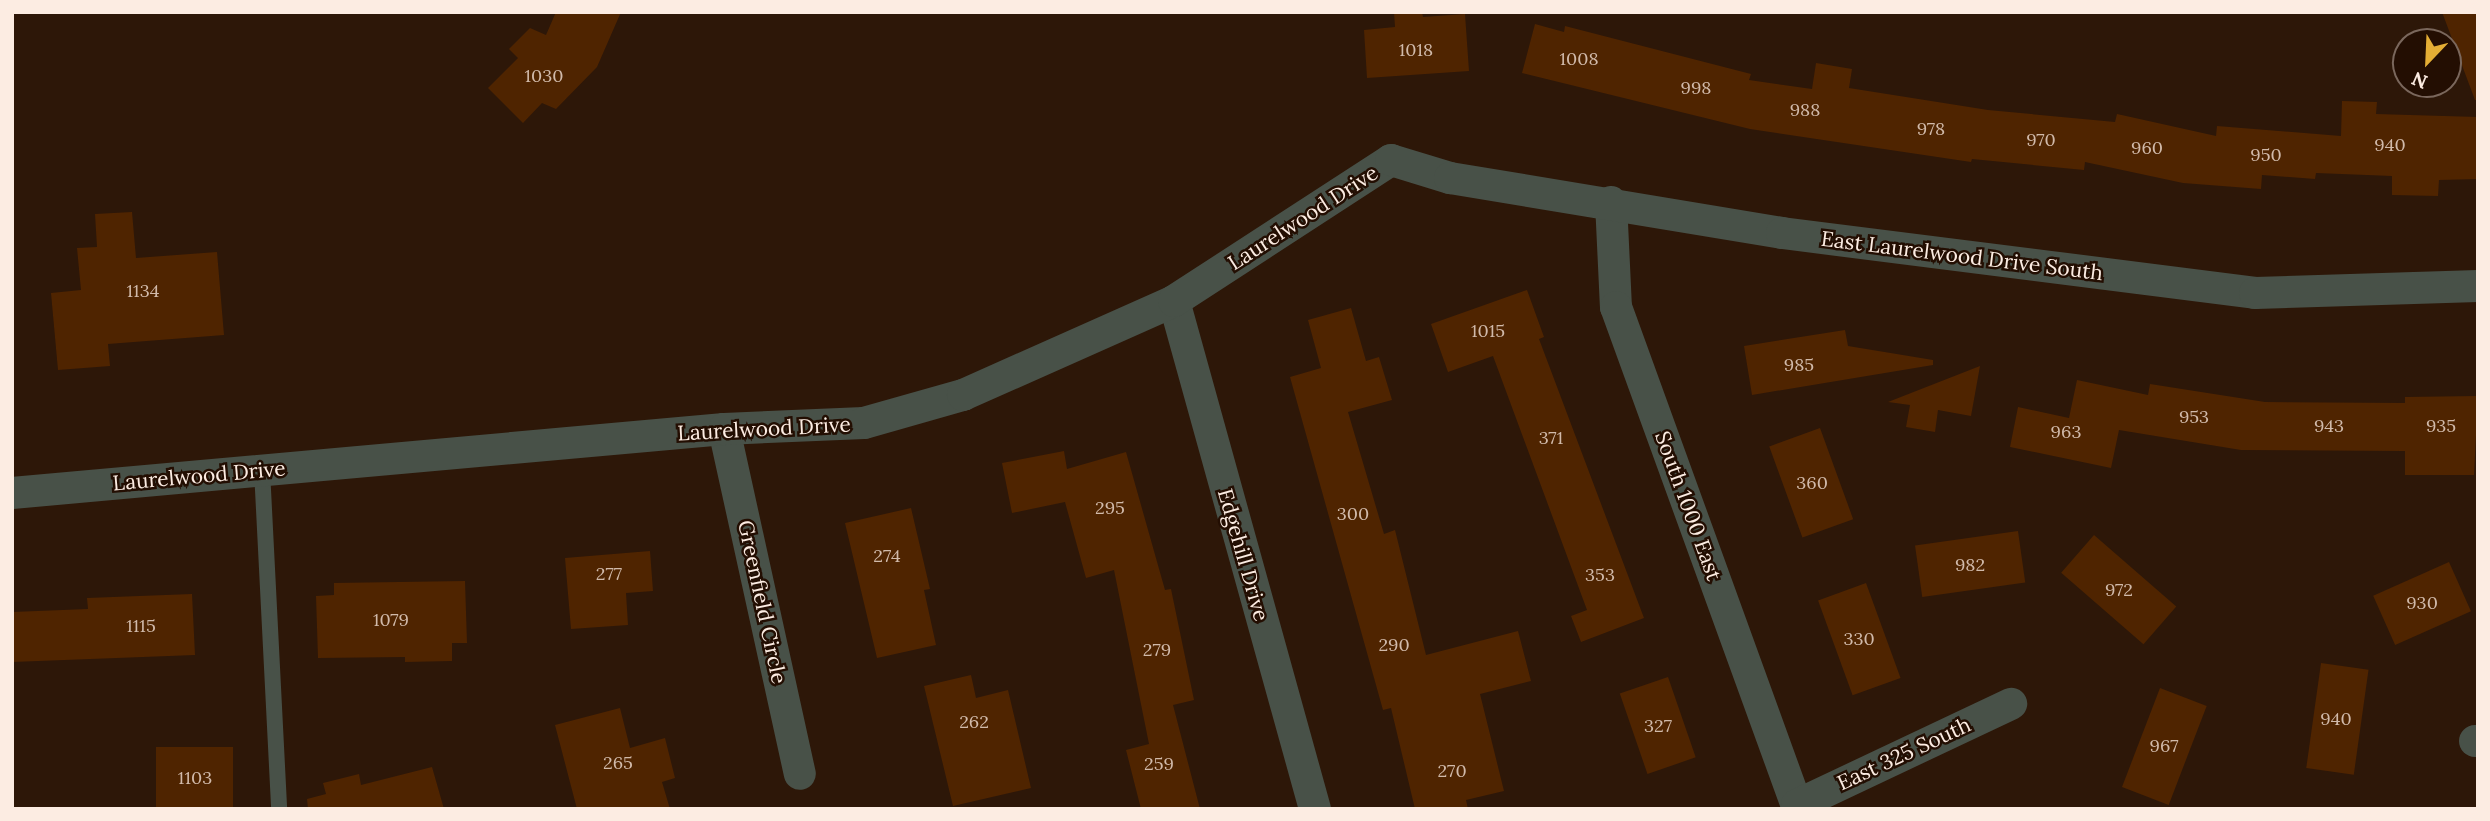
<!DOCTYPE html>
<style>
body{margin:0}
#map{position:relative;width:2490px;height:821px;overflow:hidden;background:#2d1708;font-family:Lora,serif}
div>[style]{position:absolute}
.building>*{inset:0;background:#4f2400;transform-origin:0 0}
.lane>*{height:16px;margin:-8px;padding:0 8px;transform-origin:8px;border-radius:8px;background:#485148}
.street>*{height:32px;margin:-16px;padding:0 16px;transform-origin:16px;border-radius:16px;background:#485148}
span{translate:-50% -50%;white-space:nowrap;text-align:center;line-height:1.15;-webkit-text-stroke:5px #230e02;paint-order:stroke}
.number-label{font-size:18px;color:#d1baaa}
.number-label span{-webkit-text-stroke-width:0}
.street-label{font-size:21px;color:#fcece2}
.frame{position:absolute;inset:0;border:14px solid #fcece2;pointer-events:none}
.north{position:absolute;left:2392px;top:28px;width:70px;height:70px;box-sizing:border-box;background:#230e02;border:2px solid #7a675c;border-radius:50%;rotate:203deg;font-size:19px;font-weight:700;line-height:28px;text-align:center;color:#fcece2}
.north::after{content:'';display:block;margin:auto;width:24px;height:32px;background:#e4ae35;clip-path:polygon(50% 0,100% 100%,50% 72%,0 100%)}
</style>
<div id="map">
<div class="building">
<i style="clip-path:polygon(556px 12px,621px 12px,597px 67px,556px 109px,542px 103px,523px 123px,488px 88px,518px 58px,509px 49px,530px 28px,546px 35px)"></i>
<i style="clip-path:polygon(1394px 12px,1422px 12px,1423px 17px,1465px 14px,1469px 71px,1367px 78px,1364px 30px,1395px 27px)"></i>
<i style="clip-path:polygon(2442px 12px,2478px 12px,2478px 100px,2475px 100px)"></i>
<i style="clip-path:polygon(1535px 24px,1564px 32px,1565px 26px,1751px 74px,1749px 80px,1812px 89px,1816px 63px,1852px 69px,1849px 88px,1988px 110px,2115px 122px,2117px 114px,2216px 136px,2217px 126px,2341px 136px,2342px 101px,2377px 102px,2376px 114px,2478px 117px,2478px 179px,2439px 180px,2438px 196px,2392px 195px,2392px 176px,2316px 173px,2315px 179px,2262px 175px,2261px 189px,2183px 183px,2085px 162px,2084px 170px,1972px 159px,1971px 162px,1750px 129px,1522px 73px)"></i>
<i style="clip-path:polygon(132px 212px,136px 258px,217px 252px,224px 335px,108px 344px,110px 366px,58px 370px,51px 293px,81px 290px,77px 248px,97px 247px,95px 214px)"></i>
<i style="clip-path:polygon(1527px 290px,1544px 337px,1539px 339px,1644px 618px,1581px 642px,1571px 616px,1587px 610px,1493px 356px,1448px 372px,1431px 324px)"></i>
<i style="clip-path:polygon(1351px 308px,1366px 361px,1379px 357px,1392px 400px,1348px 412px,1384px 534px,1395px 530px,1426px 655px,1518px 631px,1531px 681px,1480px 694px,1504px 791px,1466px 800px,1468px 809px,1415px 809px,1391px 708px,1383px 710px,1290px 377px,1321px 368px,1308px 320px)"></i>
<i style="clip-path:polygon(1845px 330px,1848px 346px,1933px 360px,1933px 365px,1752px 395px,1744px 346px)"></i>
<i style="clip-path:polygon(1980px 366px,1971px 416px,1938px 410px,1935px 432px,1906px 427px,1910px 405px,1888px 402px)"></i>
<i style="clip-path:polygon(2077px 380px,2148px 395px,2150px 384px,2265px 402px,2405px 403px,2405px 397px,2478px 396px,2474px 475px,2405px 475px,2405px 451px,2241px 450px,2119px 430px,2111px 468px,2010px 447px,2018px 407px,2069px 418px)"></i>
<i style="left:1820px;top:428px;width:97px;height:54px;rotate:70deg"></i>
<i style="clip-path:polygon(1064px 451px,1067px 469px,1126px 452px,1165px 590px,1171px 589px,1194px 700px,1173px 705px,1200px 809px,1141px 809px,1126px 750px,1149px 744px,1114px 570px,1086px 578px,1065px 502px,1012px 513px,1002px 463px)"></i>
<i style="clip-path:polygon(911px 508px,930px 589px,924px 590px,936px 645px,877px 658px,845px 523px)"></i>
<i style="left:2018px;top:531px;width:52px;height:104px;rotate:82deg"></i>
<i style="left:2094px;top:535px;width:109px;height:50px;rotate:41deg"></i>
<i style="clip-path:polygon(650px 551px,653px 591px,626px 593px,628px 625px,571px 629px,565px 558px)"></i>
<i style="left:2449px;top:562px;width:54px;height:83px;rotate:66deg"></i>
<i style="clip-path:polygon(465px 581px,467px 643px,452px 643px,452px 661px,405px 662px,405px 657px,318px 658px,316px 596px,334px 595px,334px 583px)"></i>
<i style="left:1866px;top:583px;width:101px;height:51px;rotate:70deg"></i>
<i style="clip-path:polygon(192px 594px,195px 655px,12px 662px,12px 612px,88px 609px,87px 598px)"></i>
<i style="left:2321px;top:663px;width:48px;height:106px;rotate:8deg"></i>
<i style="clip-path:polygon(971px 675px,976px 698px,1008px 690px,1031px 788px,953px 806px,924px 686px)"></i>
<i style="left:1668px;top:677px;width:85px;height:51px;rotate:71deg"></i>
<i style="left:2160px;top:688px;width:50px;height:106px;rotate:21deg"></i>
<i style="clip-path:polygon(620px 708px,630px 748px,665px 738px,675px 778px,662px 782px,670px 809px,577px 809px,555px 725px)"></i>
<i style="left:156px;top:747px;width:77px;height:62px"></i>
<i style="clip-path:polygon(432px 767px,444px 809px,308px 809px,307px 799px,326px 794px,323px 783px,359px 774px,361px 785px)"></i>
</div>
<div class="lane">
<i style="left:262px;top:470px;width:339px;rotate:87.1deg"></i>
</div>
<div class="street">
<i style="left:1611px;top:202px;width:105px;rotate:87.3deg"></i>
<i style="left:1616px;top:307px;width:534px;rotate:70.07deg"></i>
<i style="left:1174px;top:301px;width:527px;rotate:74.49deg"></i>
<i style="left:724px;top:429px;width:353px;rotate:77.6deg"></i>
<i style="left:12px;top:493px;width:715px;rotate:-5.14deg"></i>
<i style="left:724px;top:429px;width:140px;rotate:-2.5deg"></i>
<i style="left:864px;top:423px;width:103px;rotate:-15.8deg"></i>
<i style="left:963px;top:395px;width:231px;rotate:-24deg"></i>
<i style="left:1174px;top:301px;width:259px;rotate:-33deg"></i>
<i style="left:1391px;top:160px;width:62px;rotate:17deg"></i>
<i style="left:1450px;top:178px;width:337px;rotate:9.4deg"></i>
<i style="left:1782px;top:233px;width:477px;rotate:7.2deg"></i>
<i style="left:2255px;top:293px;width:223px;rotate:-1.8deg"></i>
<i style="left:2475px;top:741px;width:3px"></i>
<i style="left:1797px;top:805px;width:237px;rotate:-25.3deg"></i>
</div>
<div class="number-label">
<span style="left:1416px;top:50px">1018</span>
<span style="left:1579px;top:59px">1008</span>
<span style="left:544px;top:76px">1030</span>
<span style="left:1696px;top:88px">998</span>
<span style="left:1805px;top:110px">988</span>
<span style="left:1931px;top:129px">978</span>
<span style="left:2041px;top:140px">970</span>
<span style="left:2390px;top:145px">940</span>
<span style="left:2147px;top:148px">960</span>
<span style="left:2266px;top:155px">950</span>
<span style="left:143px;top:291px">1134</span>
<span style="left:1488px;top:331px">1015</span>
<span style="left:1799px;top:365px">985</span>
<span style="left:2194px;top:417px">953</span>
<span style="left:2329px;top:426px">943</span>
<span style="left:2441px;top:426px">935</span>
<span style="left:2066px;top:432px">963</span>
<span style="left:1551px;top:438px">371</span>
<span style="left:1812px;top:483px">360</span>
<span style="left:1110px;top:508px">295</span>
<span style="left:1353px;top:514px">300</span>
<span style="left:887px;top:556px">274</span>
<span style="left:1970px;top:565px">982</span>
<span style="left:609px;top:574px">277</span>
<span style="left:1600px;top:575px">353</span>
<span style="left:2119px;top:590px">972</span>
<span style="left:2422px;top:603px">930</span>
<span style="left:391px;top:620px">1079</span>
<span style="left:141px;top:626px">1115</span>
<span style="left:1859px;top:639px">330</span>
<span style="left:1394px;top:645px">290</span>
<span style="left:1157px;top:650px">279</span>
<span style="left:2336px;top:719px">940</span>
<span style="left:974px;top:722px">262</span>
<span style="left:1658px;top:726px">327</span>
<span style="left:2164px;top:746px">967</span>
<span style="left:618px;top:763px">265</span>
<span style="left:1159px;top:764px">259</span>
<span style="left:1452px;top:771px">270</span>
<span style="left:195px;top:778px">1103</span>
</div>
<div class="street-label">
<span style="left:1303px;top:218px;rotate:-33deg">Laurelwood Drive</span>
<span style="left:1962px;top:256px;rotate:7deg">East Laurelwood Drive South</span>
<span style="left:764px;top:429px;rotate:-3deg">Laurelwood Drive</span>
<span style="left:199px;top:476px;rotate:-5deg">Laurelwood Drive</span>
<span style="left:1688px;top:506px;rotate:70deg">South 1000 East</span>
<span style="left:1243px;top:555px;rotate:74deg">Edgehill Drive</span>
<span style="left:762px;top:602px;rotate:78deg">Greenfield Circle</span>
<span style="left:1904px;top:754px;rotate:-25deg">East 325 South</span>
</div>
<div class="frame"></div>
<div class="north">N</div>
</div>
